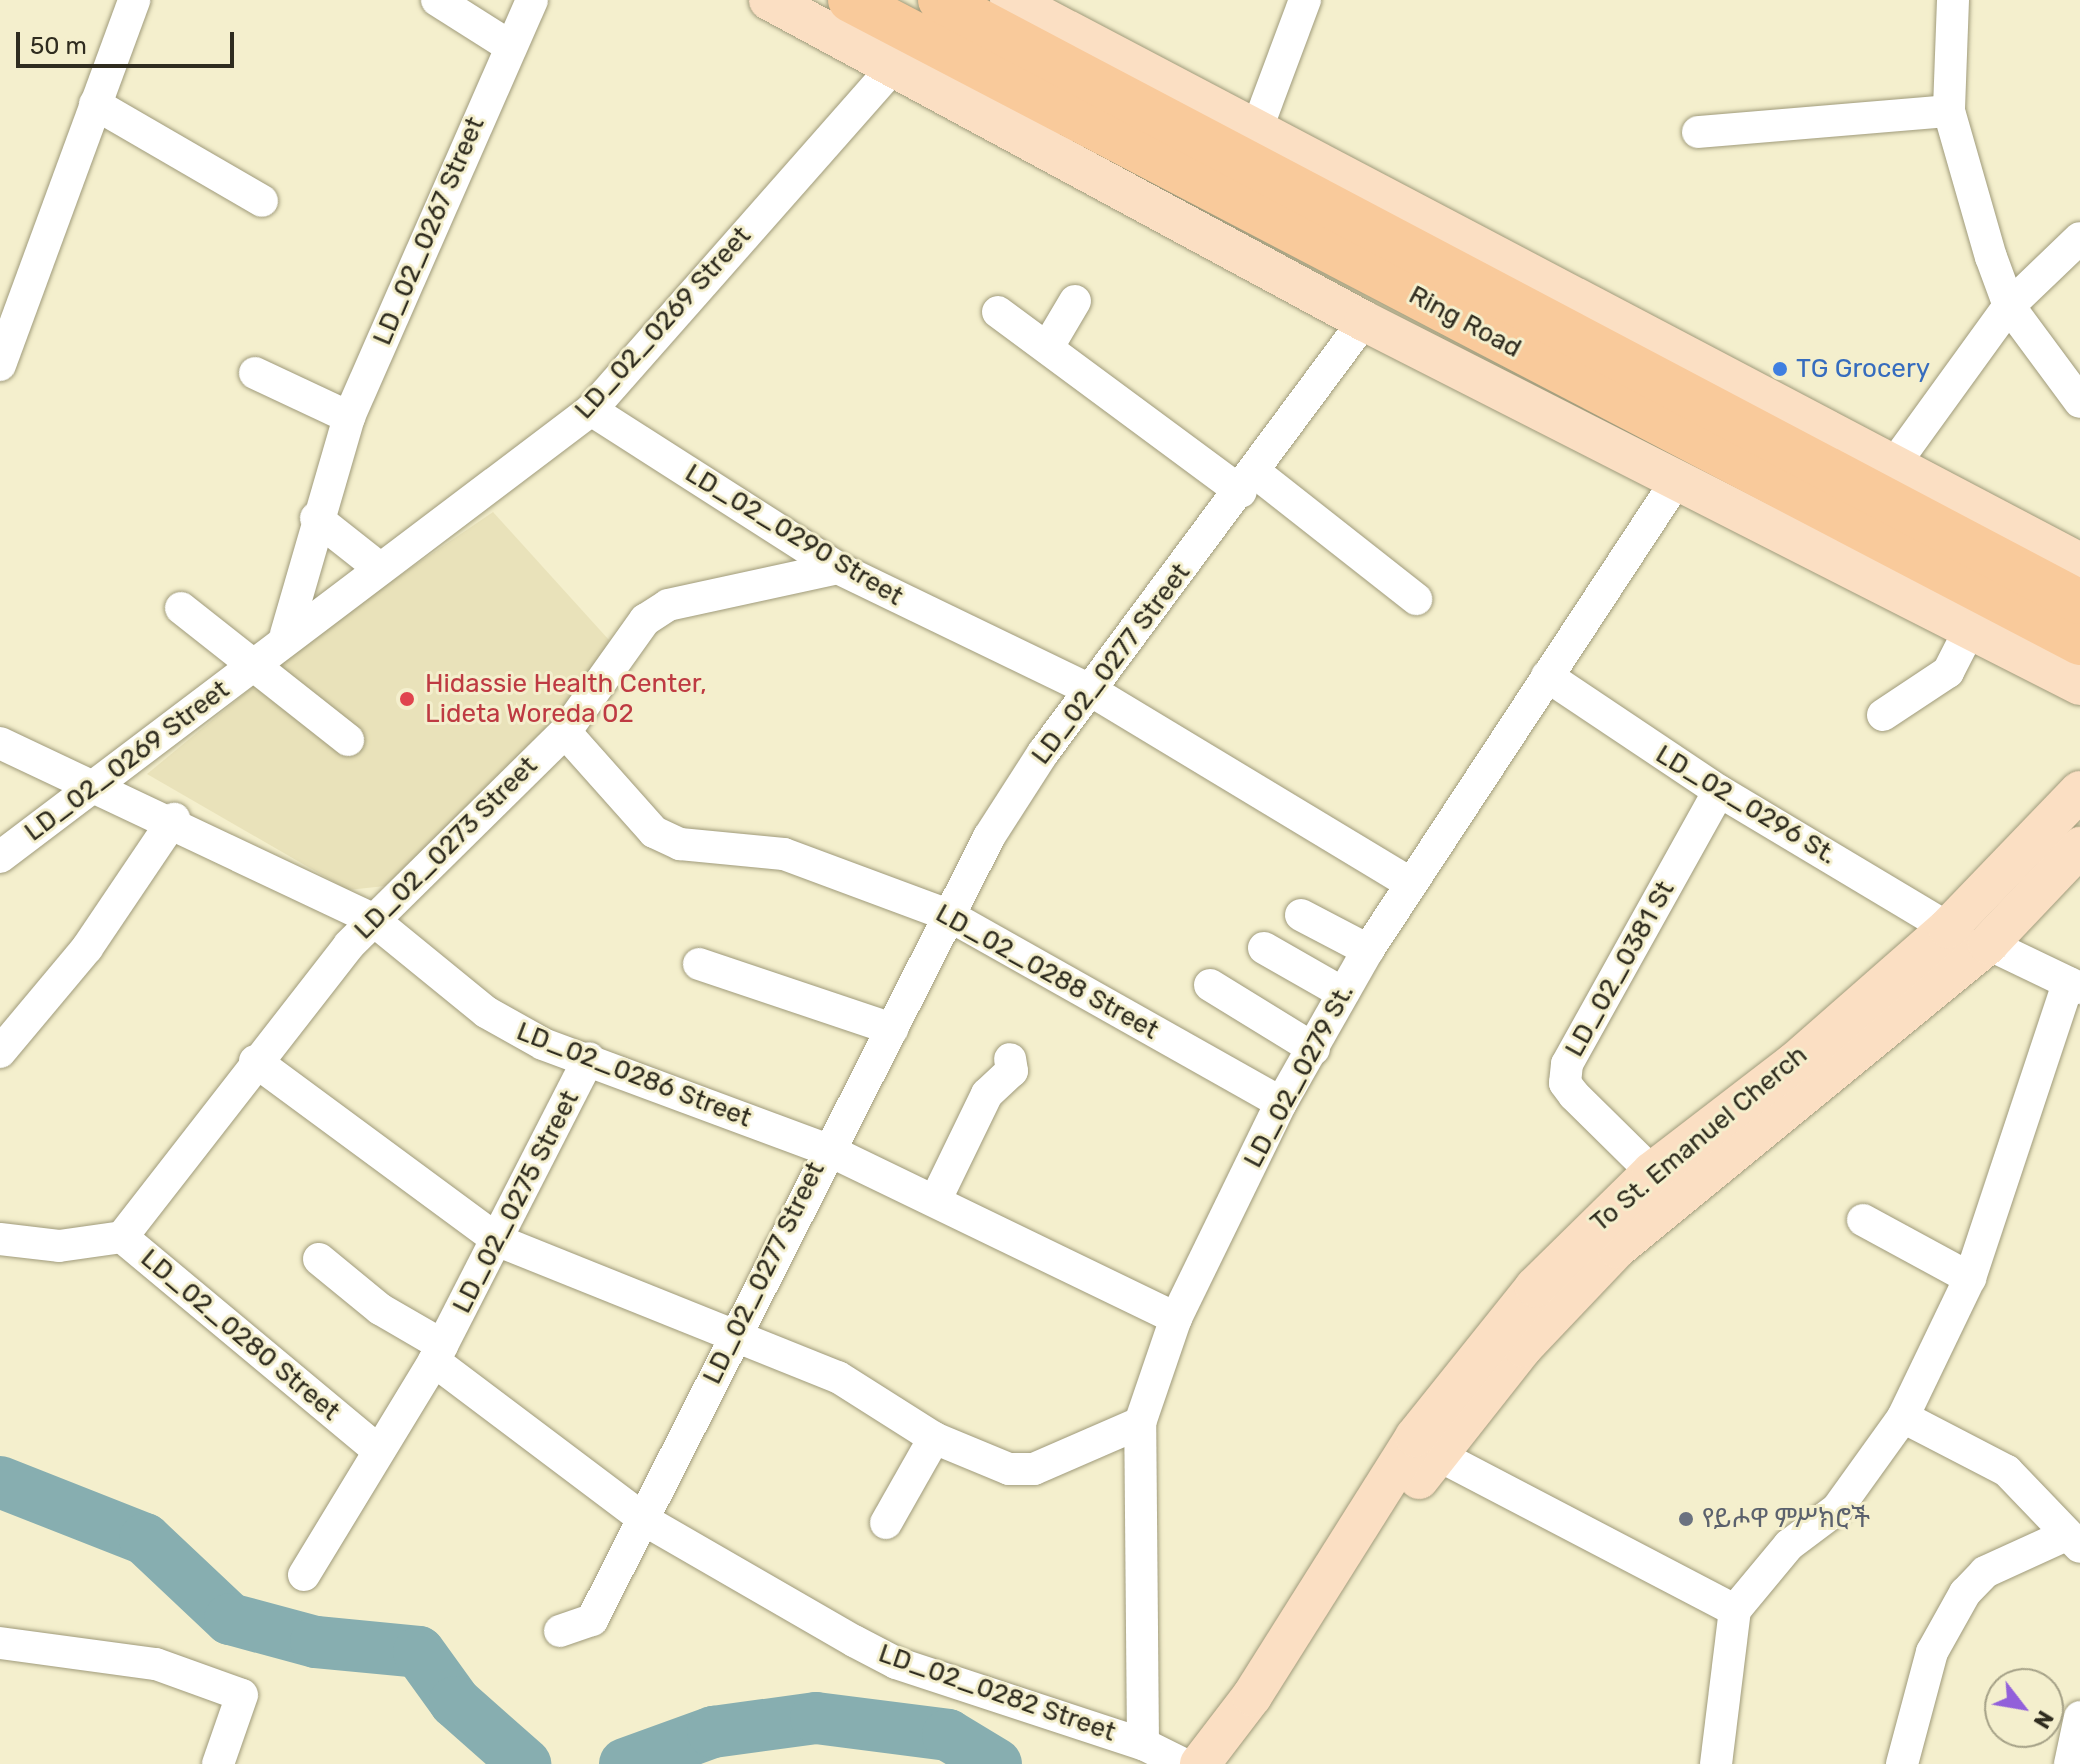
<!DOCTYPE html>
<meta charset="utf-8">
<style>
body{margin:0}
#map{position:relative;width:2080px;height:1764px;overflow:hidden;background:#f4efcd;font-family:Rubik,"Noto Sans Ethiopic",sans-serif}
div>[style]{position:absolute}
.built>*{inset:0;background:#e9e2ba}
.river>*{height:52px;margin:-26px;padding:0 26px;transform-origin:26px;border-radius:26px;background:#87aeb0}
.roads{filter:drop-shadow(0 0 2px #a09b7b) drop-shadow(0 0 2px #a09b7b)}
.minor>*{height:32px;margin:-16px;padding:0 16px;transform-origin:16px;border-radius:16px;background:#fff}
.major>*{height:40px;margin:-20px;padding:0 20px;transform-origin:20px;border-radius:20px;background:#fbdfc3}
.highway>*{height:44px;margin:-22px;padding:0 22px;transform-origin:22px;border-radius:22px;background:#f9ca9b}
.dots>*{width:22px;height:22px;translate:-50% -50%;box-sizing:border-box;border:4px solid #f4efcd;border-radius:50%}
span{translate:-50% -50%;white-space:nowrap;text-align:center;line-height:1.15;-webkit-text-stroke:6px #f4efcd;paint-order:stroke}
.street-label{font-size:26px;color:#2f2c1f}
.shop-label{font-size:26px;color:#366cbe}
.left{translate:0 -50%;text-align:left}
.health-label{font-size:26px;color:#be3a42}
.worship-label{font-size:26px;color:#5b616d}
.north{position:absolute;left:1984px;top:1668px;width:80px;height:80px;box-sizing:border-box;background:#f4efcd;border:2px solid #a5a187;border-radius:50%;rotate:121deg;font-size:22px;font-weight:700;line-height:32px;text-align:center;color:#2f2c1f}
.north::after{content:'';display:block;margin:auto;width:28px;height:36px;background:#9260da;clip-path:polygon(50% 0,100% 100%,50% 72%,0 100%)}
.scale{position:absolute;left:16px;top:32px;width:218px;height:36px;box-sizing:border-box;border:4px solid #2f2c1f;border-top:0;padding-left:10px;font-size:24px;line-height:28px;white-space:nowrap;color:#2f2c1f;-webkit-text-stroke:6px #f4efcd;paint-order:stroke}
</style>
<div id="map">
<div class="built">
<i style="clip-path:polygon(493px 512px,609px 640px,601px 672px,473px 808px,385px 886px,348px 890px,147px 774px,330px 623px)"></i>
</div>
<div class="river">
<i style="left:0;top:1482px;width:156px;rotate:21.5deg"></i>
<i style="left:145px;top:1539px;width:117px;rotate:43.3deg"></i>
<i style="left:230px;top:1619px;width:89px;rotate:15deg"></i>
<i style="left:316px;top:1642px;width:103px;rotate:5.5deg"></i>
<i style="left:419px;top:1652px;width:62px;rotate:54.2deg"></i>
<i style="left:455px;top:1702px;width:94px;rotate:41.5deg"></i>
<i style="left:625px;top:1764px;width:94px;rotate:-20deg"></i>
<i style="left:713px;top:1732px;width:104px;rotate:-7.7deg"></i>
<i style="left:816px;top:1718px;width:133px;rotate:7.3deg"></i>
<i style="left:948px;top:1735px;width:56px;rotate:31.1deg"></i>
</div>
<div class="roads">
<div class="minor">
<i style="left:437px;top:0;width:84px;rotate:32.4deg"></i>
<i style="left:1953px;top:0;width:111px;rotate:92.1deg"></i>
<i style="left:1949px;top:111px;width:152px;rotate:74deg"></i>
<i style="left:1991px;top:257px;width:52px;rotate:69.8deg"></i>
<i style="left:2009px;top:306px;width:119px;rotate:53.5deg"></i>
<i style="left:95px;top:104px;width:193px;rotate:30.1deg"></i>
<i style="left:1256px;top:131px;width:140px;rotate:-69.5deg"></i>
<i style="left:1698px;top:132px;width:252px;rotate:-4.8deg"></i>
<i style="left:998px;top:312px;width:302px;rotate:36.5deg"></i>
<i style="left:1049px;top:345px;width:51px;rotate:-59.4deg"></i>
<i style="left:0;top:365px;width:389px;rotate:-69.8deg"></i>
<i style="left:255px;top:373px;width:104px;rotate:25.1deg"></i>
<i style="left:591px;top:410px;width:293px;rotate:32.6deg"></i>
<i style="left:838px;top:568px;width:280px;rotate:25.8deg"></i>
<i style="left:1090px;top:690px;width:374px;rotate:31.1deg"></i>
<i style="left:1893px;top:466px;width:198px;rotate:-54.1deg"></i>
<i style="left:2009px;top:306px;width:98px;rotate:-43.8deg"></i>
<i style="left:1256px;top:473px;width:204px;rotate:38.2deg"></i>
<i style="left:316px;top:518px;width:79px;rotate:38.3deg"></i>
<i style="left:181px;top:608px;width:213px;rotate:38.3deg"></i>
<i style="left:286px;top:634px;width:226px;rotate:-73.8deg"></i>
<i style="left:349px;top:417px;width:455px;rotate:-66.3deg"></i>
<i style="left:1547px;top:676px;width:207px;rotate:33.8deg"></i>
<i style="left:1719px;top:791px;width:267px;rotate:30.9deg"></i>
<i style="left:1883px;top:715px;width:78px;rotate:-33.5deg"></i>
<i style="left:1948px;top:672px;width:48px;rotate:-62.9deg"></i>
<i style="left:565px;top:732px;width:134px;rotate:48.3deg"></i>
<i style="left:654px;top:832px;width:29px;rotate:25deg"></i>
<i style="left:680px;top:844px;width:104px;rotate:5.5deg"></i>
<i style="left:784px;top:854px;width:175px;rotate:20.4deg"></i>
<i style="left:948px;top:915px;width:382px;rotate:29.4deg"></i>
<i style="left:0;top:743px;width:412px;rotate:25.3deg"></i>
<i style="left:372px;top:919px;width:147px;rotate:39.2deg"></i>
<i style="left:486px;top:1012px;width:65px;rotate:29.3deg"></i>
<i style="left:543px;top:1044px;width:302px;rotate:20.4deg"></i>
<i style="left:826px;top:1149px;width:389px;rotate:25.8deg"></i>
<i style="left:0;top:857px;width:741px;rotate:-37.1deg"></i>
<i style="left:591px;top:410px;width:456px;rotate:-48.6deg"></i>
<i style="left:1301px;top:915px;width:76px;rotate:27.6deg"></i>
<i style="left:1988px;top:944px;width:102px;rotate:25.6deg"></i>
<i style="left:1264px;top:948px;width:91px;rotate:29.7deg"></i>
<i style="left:699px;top:964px;width:204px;rotate:18.6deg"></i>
<i style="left:1210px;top:985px;width:122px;rotate:31.6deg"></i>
<i style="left:0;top:1052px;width:136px;rotate:-50.1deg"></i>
<i style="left:87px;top:948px;width:156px;rotate:-56deg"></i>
<i style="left:255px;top:1061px;width:303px;rotate:36.4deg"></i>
<i style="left:499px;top:1241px;width:365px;rotate:21.9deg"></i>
<i style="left:838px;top:1377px;width:114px;rotate:32.4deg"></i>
<i style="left:934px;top:1438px;width:81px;rotate:22.5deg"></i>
<i style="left:1009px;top:1469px;width:25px"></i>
<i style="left:1034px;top:1469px;width:116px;rotate:-23.5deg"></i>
<i style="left:1652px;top:1172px;width:110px;rotate:-135.4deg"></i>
<i style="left:1574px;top:1095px;width:15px;rotate:-127deg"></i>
<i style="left:1565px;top:1083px;width:19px;rotate:-84deg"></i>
<i style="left:1567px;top:1064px;width:312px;rotate:-60.9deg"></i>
<i style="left:936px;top:1199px;width:117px;rotate:-64.1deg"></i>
<i style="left:987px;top:1094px;width:34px;rotate:-43deg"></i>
<i style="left:1012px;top:1071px;width:12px;rotate:-99deg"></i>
<i style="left:1863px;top:1220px;width:122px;rotate:28.5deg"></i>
<i style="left:122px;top:1237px;width:370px;rotate:-52.1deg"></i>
<i style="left:349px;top:945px;width:303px;rotate:-44.6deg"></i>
<i style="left:565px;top:732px;width:138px;rotate:-54.5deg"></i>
<i style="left:645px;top:620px;width:27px;rotate:-33deg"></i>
<i style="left:668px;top:605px;width:174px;rotate:-12.3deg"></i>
<i style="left:0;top:1239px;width:59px;rotate:6.8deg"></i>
<i style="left:59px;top:1246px;width:64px;rotate:-8.1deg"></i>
<i style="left:122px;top:1237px;width:334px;rotate:39.8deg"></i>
<i style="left:319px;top:1259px;width:79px;rotate:39.3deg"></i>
<i style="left:380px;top:1309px;width:72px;rotate:30.1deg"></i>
<i style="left:434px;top:1361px;width:266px;rotate:37deg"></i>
<i style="left:646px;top:1521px;width:240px;rotate:30deg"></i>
<i style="left:854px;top:1641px;width:47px;rotate:27.6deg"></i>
<i style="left:896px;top:1663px;width:260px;rotate:18.2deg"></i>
<i style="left:1143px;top:1744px;width:45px;rotate:26.6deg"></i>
<i style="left:1903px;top:1417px;width:117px;rotate:27.4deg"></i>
<i style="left:2007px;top:1471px;width:105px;rotate:46.2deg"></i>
<i style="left:1436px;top:1454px;width:337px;rotate:27.6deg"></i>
<i style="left:1735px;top:1610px;width:85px;rotate:-50.3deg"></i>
<i style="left:1789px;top:1545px;width:60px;rotate:-36.9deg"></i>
<i style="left:1837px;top:1509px;width:113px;rotate:-54.3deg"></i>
<i style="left:1903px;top:1417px;width:154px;rotate:-64.3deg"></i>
<i style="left:1970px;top:1278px;width:311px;rotate:-71.6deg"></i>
<i style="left:886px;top:1523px;width:98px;rotate:-60.5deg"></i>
<i style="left:304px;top:1575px;width:250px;rotate:-58.7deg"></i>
<i style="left:434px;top:1361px;width:340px;rotate:-62.9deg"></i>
<i style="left:560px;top:1631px;width:34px;rotate:-19deg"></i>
<i style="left:592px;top:1620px;width:878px;rotate:-63.11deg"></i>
<i style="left:989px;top:837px;width:100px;rotate:-57.3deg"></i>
<i style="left:1043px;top:753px;width:538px;rotate:-53.39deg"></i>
<i style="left:0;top:1643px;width:157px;rotate:7.7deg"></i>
<i style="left:156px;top:1664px;width:91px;rotate:19.8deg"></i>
<i style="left:242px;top:1695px;width:73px;rotate:109.2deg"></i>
<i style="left:1143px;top:1744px;width:321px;rotate:-90.5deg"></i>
<i style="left:1140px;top:1423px;width:111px;rotate:-71.1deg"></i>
<i style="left:1176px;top:1318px;width:239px;rotate:-64deg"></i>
<i style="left:1281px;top:1103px;width:176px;rotate:-60.4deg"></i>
<i style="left:1368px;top:950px;width:559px;rotate:-56.68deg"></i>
<i style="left:1716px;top:1764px;width:155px;rotate:-83deg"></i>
<i style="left:1902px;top:1764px;width:116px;rotate:-75deg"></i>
<i style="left:1932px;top:1652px;width:68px;rotate:-60.8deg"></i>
<i style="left:1965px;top:1593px;width:29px;rotate:-46deg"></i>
<i style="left:1985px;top:1572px;width:87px;rotate:-24.5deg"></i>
<i style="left:2070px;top:1764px;width:48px;rotate:-78deg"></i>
</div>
<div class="major">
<i style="left:769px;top:0;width:676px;rotate:28.35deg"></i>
<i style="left:1364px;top:321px;width:803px;rotate:26.95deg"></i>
<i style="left:1010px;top:0;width:1209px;rotate:27.75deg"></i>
<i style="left:1419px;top:1479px;width:168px;rotate:-51.8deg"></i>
<i style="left:1523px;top:1347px;width:137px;rotate:-46.5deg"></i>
<i style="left:1617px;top:1248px;width:480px;rotate:-39.3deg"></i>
<i style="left:1988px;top:944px;width:134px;rotate:-46.5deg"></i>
<i style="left:1200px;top:1764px;width:86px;rotate:-52.6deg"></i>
<i style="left:1252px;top:1696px;width:306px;rotate:-57.8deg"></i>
<i style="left:1415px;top:1437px;width:192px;rotate:-51.3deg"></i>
<i style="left:1535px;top:1287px;width:164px;rotate:-44.5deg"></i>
<i style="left:1652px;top:1172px;width:180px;rotate:-37.6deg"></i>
<i style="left:1795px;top:1062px;width:203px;rotate:-41.2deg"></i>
<i style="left:1948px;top:928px;width:190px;rotate:-46.1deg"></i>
</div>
<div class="highway">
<i style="left:850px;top:0;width:1388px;rotate:27.6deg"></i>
<i style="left:940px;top:0;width:1289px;rotate:27.84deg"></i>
</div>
</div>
<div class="dots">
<i style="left:1780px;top:369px;background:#3f7fe0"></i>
<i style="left:407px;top:699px;background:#e0444e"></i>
<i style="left:1686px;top:1519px;background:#6b7280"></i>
</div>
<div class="street-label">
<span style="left:429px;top:231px;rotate:-67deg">LD_02_0267 Street</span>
<span style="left:1465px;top:322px;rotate:28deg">Ring Road</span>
<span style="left:663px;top:323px;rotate:-48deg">LD_02_0269 Street</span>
<span style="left:794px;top:535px;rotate:31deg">LD_02_0290 Street</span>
<span style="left:1111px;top:664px;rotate:-53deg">LD_02_0277 Street</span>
<span style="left:127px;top:761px;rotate:-37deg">LD_02_0269 Street</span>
<span style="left:1746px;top:805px;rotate:31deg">LD_02_0296 St.</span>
<span style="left:446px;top:848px;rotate:-45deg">LD_02_0273 Street</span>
<span style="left:1620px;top:969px;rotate:-61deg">LD_02_0381 St</span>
<span style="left:1047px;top:972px;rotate:29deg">LD_02_0288 Street</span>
<span style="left:634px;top:1075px;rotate:21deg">LD_02_0286 Street</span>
<span style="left:1299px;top:1076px;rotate:-62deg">LD_02_0279 St.</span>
<span style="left:1699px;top:1139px;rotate:-40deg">To St. Emanuel Cherch</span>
<span style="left:516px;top:1202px;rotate:-63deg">LD_02_0275 Street</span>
<span style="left:764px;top:1273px;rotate:-64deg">LD_02_0277 Street</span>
<span style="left:240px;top:1335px;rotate:40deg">LD_02_0280 Street</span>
<span style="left:997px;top:1693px;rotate:19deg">LD_02_0282 Street</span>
</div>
<div class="shop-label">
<span class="left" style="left:1796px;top:369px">TG Grocery</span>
</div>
<div class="health-label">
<span class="left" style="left:425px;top:699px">Hidassie Health Center,<br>Lideta Woreda 02</span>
</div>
<div class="worship-label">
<span class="left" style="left:1702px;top:1519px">የይሖዋ ምሥክሮች</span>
</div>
<div class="north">N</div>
<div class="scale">50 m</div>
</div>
